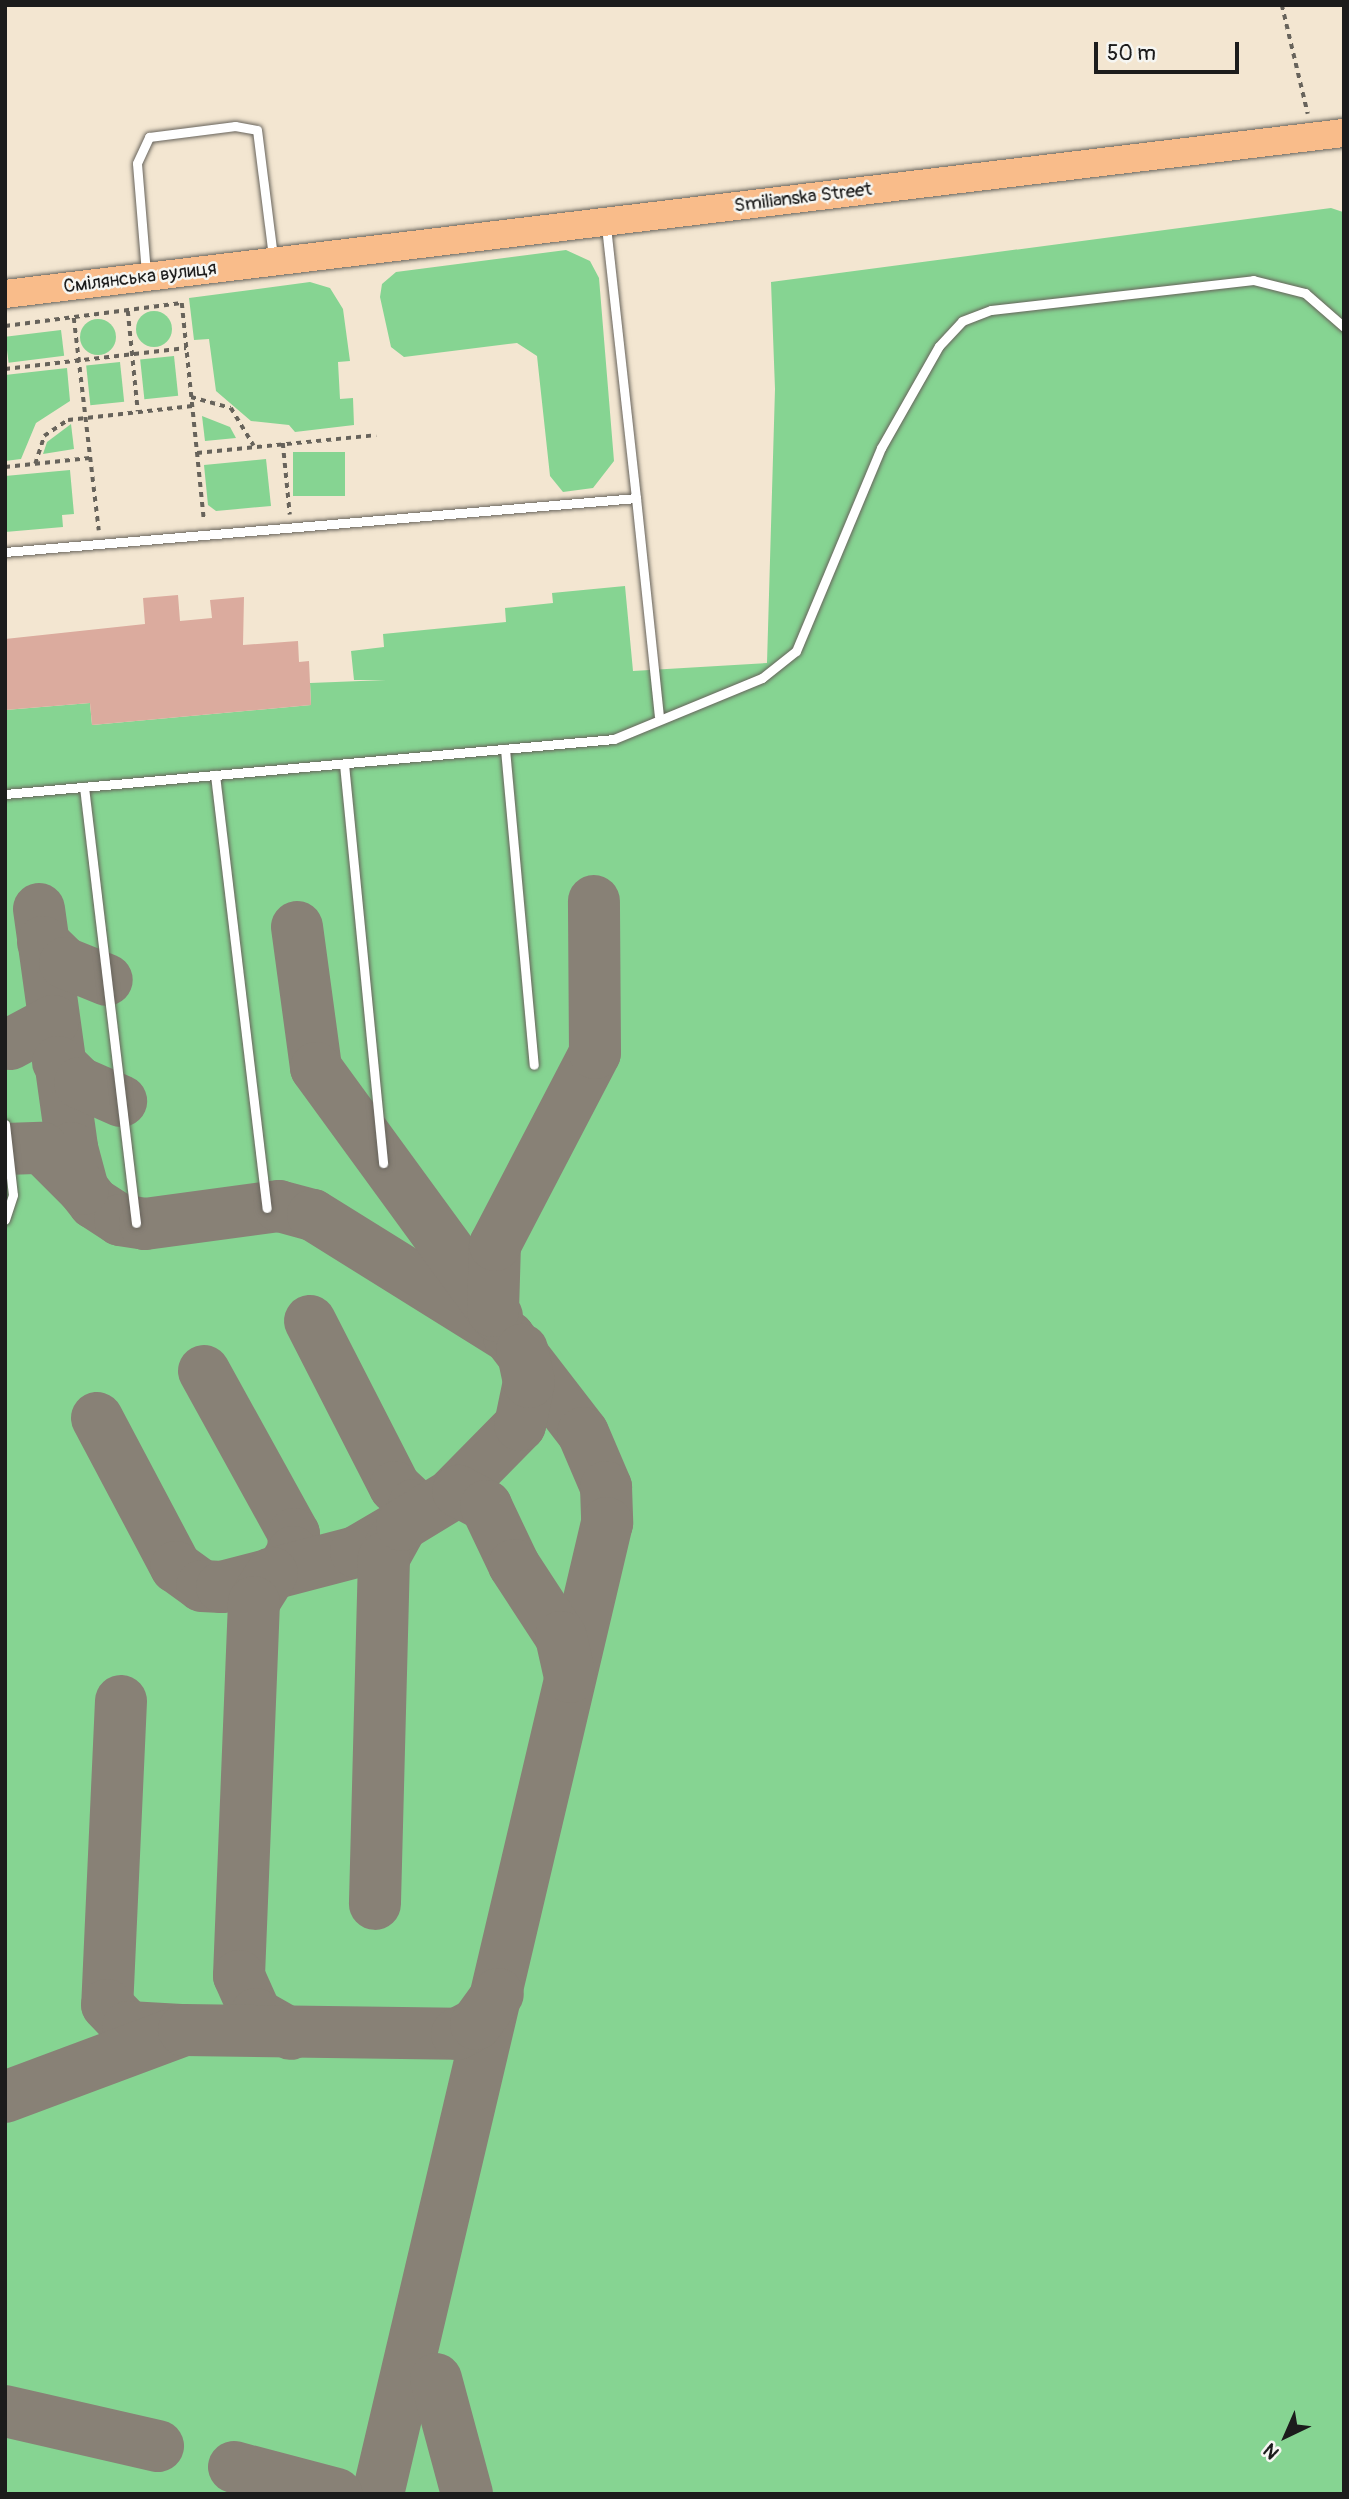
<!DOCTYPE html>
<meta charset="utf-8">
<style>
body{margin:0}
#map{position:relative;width:1349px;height:2499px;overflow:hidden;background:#f3e6d1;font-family:Pangolin,sans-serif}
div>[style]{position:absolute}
.green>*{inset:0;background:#86d492;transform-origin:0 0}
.round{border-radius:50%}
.taxiway>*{height:52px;margin:-26px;padding:0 26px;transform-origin:26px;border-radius:26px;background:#888176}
.building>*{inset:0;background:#dbab9e}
.path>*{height:3.5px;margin-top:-1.75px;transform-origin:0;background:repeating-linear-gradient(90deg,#67635b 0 5px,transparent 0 10px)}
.roads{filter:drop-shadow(0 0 2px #67635b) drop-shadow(0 0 2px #67635b)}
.lane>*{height:9px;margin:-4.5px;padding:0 4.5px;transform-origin:4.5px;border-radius:4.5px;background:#fff}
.primary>*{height:28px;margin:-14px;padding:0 14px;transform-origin:14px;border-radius:14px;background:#f9bc8a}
span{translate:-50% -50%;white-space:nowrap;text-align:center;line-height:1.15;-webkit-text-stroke:5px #f6f6f2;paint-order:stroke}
.street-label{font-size:19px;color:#1c1c1c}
.frame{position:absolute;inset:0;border:7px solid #1c1c1c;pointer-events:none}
.north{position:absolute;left:1251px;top:2401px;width:70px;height:70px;-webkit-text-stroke:5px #f6f6f2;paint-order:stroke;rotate:224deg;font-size:19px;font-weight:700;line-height:28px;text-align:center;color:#1c1c1c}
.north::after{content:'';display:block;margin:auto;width:24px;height:32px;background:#1c1c1c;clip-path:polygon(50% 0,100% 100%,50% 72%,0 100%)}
.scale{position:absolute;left:1094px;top:42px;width:145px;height:32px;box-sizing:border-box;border:4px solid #1c1c1c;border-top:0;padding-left:9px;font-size:21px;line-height:24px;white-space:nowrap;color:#1c1c1c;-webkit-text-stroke:5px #f6f6f2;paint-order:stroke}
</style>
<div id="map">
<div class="green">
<i style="clip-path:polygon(1331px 208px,1343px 212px,1344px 2494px,5px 2494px,5px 710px,90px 703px,92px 725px,311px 705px,310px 683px,386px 680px,354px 680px,351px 651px,384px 647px,383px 634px,506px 622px,505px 608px,553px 603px,552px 593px,625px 586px,633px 671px,767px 663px,775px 389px,771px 282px)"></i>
<i style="clip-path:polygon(566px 250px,590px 261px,599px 278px,614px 461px,593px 488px,563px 492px,550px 476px,537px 356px,517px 343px,404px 357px,391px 347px,380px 297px,382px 284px,396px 272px)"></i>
<i style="clip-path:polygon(310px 282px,330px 288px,343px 309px,350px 361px,338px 362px,340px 399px,353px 398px,354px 425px,295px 432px,289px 425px,251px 421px,216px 391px,209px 339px,194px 340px,189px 298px)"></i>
<i class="round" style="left:136px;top:311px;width:36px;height:36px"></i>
<i class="round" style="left:80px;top:319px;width:36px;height:36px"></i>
<i style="left:61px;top:330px;width:26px;height:56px;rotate:83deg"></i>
<i style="left:174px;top:356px;width:40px;height:34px;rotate:84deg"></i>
<i style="left:120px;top:362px;width:40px;height:34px;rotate:84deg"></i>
<i style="clip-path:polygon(67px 368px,70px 401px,36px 423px,21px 459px,5px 461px,5px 375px)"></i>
<i style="clip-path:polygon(202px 416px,230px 427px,236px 438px,205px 441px)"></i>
<i style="clip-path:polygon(71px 424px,74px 449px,43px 454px,47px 442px)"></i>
<i style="left:345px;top:452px;width:44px;height:52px;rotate:90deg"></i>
<i style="clip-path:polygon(266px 459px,271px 506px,216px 511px,208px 505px,204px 465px)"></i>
<i style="clip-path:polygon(70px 470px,74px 514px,62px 515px,63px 527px,5px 532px,5px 476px)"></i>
</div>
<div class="taxiway">
<i style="left:39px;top:909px;width:241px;rotate:82.1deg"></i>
<i style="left:72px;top:1148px;width:42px;rotate:75deg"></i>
<i style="left:83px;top:1189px;width:18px;rotate:52deg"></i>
<i style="left:94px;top:1203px;width:31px;rotate:33deg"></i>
<i style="left:120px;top:1220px;width:25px;rotate:9deg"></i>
<i style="left:145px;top:1224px;width:135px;rotate:-7.7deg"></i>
<i style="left:279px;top:1206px;width:35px;rotate:15deg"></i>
<i style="left:313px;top:1215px;width:231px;rotate:31.9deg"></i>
<i style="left:509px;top:1337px;width:121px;rotate:52.4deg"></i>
<i style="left:583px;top:1433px;width:59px;rotate:66.9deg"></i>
<i style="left:606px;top:1487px;width:36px;rotate:88deg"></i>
<i style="left:607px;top:1523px;width:998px;rotate:103.27deg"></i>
<i style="left:297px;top:927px;width:142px;rotate:82.3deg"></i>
<i style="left:316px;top:1068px;width:307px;rotate:53.9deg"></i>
<i style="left:43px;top:942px;width:30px;rotate:44deg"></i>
<i style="left:65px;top:963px;width:45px;rotate:22deg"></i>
<i style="left:10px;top:1044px;width:49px;rotate:-28.1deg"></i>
<i style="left:58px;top:1062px;width:30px;rotate:44deg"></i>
<i style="left:80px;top:1083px;width:45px;rotate:23.7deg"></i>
<i style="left:5px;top:1149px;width:37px;rotate:-2deg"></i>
<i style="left:42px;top:1148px;width:58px;rotate:45deg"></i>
<i style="left:493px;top:1311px;width:66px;rotate:-88.3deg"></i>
<i style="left:495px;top:1245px;width:216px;rotate:-62.5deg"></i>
<i style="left:595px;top:1053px;width:152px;rotate:-90.4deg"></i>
<i style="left:310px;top:1321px;width:186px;rotate:62.9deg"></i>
<i style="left:395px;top:1487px;width:26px;rotate:43deg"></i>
<i style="left:414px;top:1505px;width:14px;rotate:8deg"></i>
<i style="left:204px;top:1371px;width:186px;rotate:61.1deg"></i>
<i style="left:294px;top:1534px;width:18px;rotate:93deg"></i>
<i style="left:293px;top:1552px;width:22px;rotate:122deg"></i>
<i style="left:97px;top:1418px;width:169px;rotate:62.1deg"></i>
<i style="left:176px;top:1567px;width:32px;rotate:36deg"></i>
<i style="left:202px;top:1586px;width:20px;rotate:3deg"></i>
<i style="left:222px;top:1587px;width:138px;rotate:-14.6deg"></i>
<i style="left:356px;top:1552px;width:53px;rotate:-30.4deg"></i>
<i style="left:402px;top:1525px;width:38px;rotate:119deg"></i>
<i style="left:384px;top:1558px;width:346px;rotate:91.5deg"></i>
<i style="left:454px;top:1492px;width:94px;rotate:-45.4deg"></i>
<i style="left:520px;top:1425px;width:44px;rotate:-78.2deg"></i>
<i style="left:529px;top:1382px;width:33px;rotate:-102deg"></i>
<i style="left:402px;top:1525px;width:66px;rotate:-31.3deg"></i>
<i style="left:458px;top:1491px;width:32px;rotate:28deg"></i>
<i style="left:486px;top:1506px;width:65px;rotate:64.6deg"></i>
<i style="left:514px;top:1565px;width:86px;rotate:56.9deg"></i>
<i style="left:561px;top:1637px;width:41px;rotate:77.3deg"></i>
<i style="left:272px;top:1573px;width:34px;rotate:122deg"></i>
<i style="left:254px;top:1602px;width:374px;rotate:92.3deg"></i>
<i style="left:239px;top:1976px;width:42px;rotate:65.9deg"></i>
<i style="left:256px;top:2014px;width:40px;rotate:29.7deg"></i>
<i style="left:121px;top:1701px;width:304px;rotate:92.6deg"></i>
<i style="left:107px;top:2005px;width:30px;rotate:46deg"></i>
<i style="left:128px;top:2027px;width:53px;rotate:3.2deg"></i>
<i style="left:5px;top:2097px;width:191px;rotate:-20.5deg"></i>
<i style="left:184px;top:2030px;width:273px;rotate:0.8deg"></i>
<i style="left:457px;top:2034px;width:21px;rotate:-28deg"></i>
<i style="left:476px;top:2024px;width:37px;rotate:-54deg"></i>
<i style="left:436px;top:2379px;width:119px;rotate:74.9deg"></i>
<i style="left:5px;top:2411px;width:157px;rotate:12.9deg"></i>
<i style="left:234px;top:2467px;width:106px;rotate:14.7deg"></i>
</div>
<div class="building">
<i style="clip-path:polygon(178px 595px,180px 621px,212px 618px,210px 600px,244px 597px,243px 645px,298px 641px,299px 662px,309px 661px,311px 705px,92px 725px,90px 703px,5px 710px,5px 639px,145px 624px,143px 598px)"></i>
</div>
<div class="path">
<i style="left:1282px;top:5px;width:112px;rotate:76.6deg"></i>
<i style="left:128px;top:311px;width:101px;rotate:84.3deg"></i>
<i style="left:74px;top:318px;width:214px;rotate:83.3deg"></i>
<i style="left:5px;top:326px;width:178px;rotate:-7.4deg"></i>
<i style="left:182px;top:303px;width:219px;rotate:84.2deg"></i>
<i style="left:5px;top:369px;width:182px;rotate:-6.6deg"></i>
<i style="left:191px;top:397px;width:41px;rotate:15.4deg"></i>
<i style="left:231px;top:408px;width:44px;rotate:58.8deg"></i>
<i style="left:283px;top:443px;width:72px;rotate:84.4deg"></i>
<i style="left:197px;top:453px;width:180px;rotate:-5.7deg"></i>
<i style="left:35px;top:464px;width:29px;rotate:-72deg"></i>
<i style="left:44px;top:436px;width:29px;rotate:-34deg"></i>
<i style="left:68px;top:420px;width:125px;rotate:-6.4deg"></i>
<i style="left:5px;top:467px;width:85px;rotate:-6deg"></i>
</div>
<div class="roads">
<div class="lane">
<i style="left:146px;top:273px;width:110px;rotate:-94.7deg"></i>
<i style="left:137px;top:163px;width:29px;rotate:-65deg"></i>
<i style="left:149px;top:137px;width:87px;rotate:-7.3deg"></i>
<i style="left:235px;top:126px;width:22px;rotate:10deg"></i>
<i style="left:257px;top:130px;width:127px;rotate:82.8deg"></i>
<i style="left:636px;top:498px;width:219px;rotate:84deg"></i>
<i style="left:5px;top:552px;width:633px;rotate:-4.89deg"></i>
<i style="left:636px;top:498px;width:275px;rotate:-96.3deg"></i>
<i style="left:505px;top:749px;width:317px;rotate:84.8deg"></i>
<i style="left:344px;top:764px;width:401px;rotate:84.4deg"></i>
<i style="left:215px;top:775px;width:436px;rotate:83.2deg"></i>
<i style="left:84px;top:787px;width:439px;rotate:83.2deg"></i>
<i style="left:5px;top:794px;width:611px;rotate:-5.16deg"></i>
<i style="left:614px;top:739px;width:160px;rotate:-22.4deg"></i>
<i style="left:762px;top:678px;width:43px;rotate:-38.5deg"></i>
<i style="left:796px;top:651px;width:220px;rotate:-67.3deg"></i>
<i style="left:881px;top:448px;width:117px;rotate:-60.4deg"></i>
<i style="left:939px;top:346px;width:34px;rotate:-47deg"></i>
<i style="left:962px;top:321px;width:31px;rotate:-21deg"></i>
<i style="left:991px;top:310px;width:264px;rotate:-6.5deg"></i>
<i style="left:1253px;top:280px;width:54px;rotate:14deg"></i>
<i style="left:1305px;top:293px;width:52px;rotate:41.1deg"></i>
<i style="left:5px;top:1124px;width:71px;rotate:83.6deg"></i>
<i style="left:13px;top:1195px;width:26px;rotate:108deg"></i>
</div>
<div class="primary">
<i style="left:5px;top:294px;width:1349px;rotate:-6.86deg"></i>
</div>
</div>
<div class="street-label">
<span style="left:803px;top:198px;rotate:-7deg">Smilianska Street</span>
<span style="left:140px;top:278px;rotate:-7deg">Смілянська вулиця</span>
</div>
<div class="frame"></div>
<div class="north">N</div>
<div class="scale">50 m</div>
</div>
